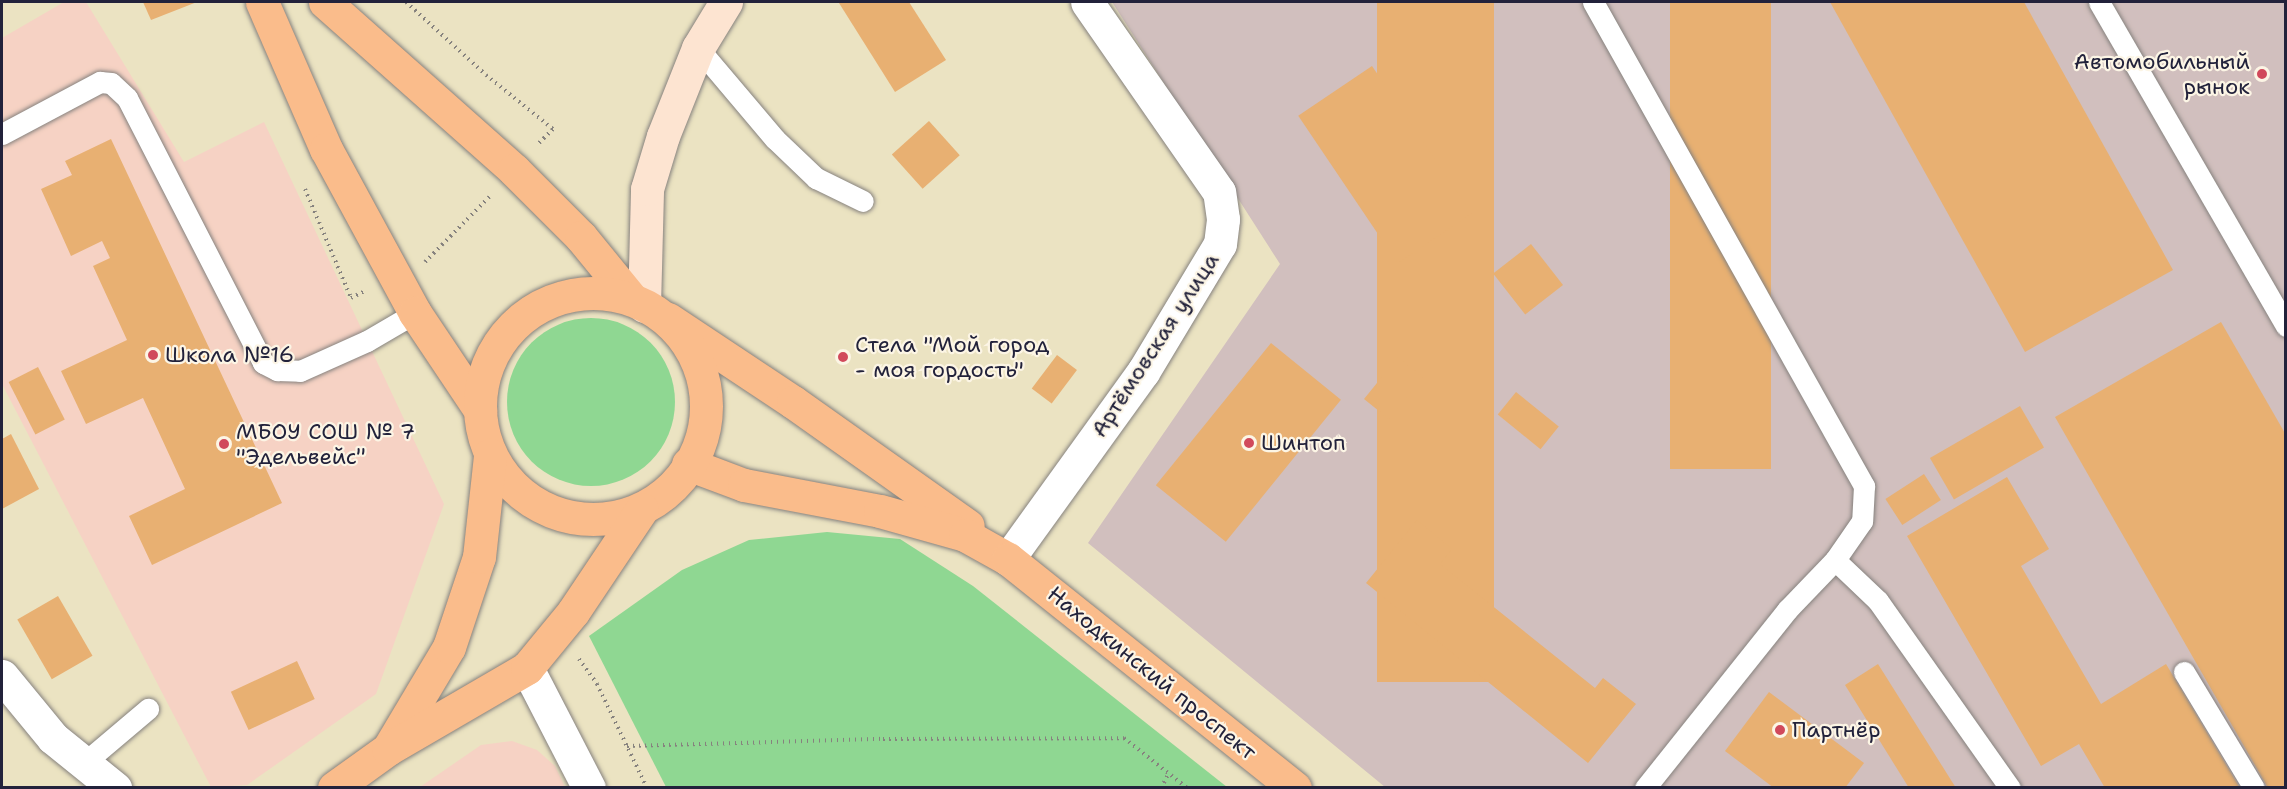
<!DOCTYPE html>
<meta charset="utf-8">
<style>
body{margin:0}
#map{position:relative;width:2287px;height:789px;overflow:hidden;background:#ebe3c2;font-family:"Shantell Sans",sans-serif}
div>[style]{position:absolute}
.built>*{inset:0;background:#f6d2c4}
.industrial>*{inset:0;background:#d1bfbe}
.green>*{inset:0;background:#8fd792}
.round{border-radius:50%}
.building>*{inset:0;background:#e8b072;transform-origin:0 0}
.path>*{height:4px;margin-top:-2px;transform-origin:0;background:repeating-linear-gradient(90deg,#86827e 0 1.5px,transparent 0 6px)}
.roads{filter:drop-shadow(0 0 2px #86827e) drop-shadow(0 0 2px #86827e)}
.service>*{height:21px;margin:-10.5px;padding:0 10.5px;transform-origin:10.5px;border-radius:10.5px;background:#fff}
.minor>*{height:33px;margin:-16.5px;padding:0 16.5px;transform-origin:16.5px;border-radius:16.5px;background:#fff}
.secondary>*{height:33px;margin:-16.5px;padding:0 16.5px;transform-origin:16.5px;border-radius:16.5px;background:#fde4d1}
.primary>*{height:33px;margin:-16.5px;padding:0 16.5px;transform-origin:16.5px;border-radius:16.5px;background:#fabc8b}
.trunk>*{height:33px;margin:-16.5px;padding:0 16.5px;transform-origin:16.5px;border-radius:16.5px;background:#fabc8b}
.trunk>.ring{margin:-16.5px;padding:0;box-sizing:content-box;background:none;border:33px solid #fabc8b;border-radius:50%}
.dots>*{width:16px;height:16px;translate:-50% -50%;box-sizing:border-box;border:3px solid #fcf5e5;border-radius:50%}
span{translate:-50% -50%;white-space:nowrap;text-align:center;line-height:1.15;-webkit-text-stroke:4.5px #fcf5e5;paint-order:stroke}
.poi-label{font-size:22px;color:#22223b}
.right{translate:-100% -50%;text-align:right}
.left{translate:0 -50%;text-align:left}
.street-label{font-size:22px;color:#22223b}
.frame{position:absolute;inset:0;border:3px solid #22223b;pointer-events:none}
</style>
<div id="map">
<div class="built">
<i style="clip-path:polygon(64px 2px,86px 2px,184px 162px,264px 122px,444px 504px,376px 694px,247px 785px,211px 787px,2px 384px,2px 38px)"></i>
<i style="clip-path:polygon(512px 741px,537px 750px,555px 766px,565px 787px,420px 787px,481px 745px)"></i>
</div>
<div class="industrial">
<i style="clip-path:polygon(1112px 2px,2285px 2px,2285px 787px,1385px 787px,1088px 543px,1280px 264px)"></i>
</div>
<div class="green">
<i class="round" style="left:507px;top:318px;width:168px;height:168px"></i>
<i style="clip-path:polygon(827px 532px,900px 539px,973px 586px,1227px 787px,666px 787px,589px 636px,682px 570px,749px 540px)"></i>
</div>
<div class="building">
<i style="clip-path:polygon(143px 2px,197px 2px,151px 20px)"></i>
<i style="clip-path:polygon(842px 2px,909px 2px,946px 60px,895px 92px,839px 3px)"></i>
<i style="left:1377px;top:2px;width:117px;height:680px"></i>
<i style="left:1670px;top:2px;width:101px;height:467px"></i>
<i style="clip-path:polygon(1830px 2px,2024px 2px,2173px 270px,2025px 352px)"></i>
<i style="left:1372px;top:66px;width:178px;height:89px;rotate:56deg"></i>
<i style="left:929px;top:121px;width:46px;height:50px;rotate:48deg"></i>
<i style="clip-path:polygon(111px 139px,282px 503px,152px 565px,129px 516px,185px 489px,143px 398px,86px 424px,61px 371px,127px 340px,93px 266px,110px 258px,102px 241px,71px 256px,41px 189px,72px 175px,65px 161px)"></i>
<i style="left:1531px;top:244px;width:52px;height:48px;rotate:52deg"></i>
<i style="clip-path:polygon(2221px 322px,2286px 435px,2286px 788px,2268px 788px,2055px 417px)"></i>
<i style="left:1271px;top:343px;width:90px;height:183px;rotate:39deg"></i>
<i style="left:1057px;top:355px;width:25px;height:42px;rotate:37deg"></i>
<i style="left:1398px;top:357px;width:32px;height:54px;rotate:39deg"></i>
<i style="left:38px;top:367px;width:59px;height:33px;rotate:63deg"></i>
<i style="left:1516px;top:392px;width:55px;height:29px;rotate:39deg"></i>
<i style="left:2020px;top:406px;width:48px;height:104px;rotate:60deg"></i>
<i style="clip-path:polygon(11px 434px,39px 489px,2px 509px,2px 439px)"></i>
<i style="left:1924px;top:474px;width:31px;height:46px;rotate:57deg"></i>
<i style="clip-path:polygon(2007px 477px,2049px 549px,2021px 566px,2101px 704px,2166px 664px,2240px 788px,2105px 788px,2079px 744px,2041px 766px,1907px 536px)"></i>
<i style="clip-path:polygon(1417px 520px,1452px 549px,1440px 564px,1595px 688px,1603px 678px,1636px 704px,1588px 763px,1366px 583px)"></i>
<i style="left:58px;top:596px;width:69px;height:47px;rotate:60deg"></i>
<i style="left:297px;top:661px;width:42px;height:73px;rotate:65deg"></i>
<i style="clip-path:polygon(1878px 664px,1956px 788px,1909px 788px,1845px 685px)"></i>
<i style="clip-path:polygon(1769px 692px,1864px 763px,1845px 788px,1774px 788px,1725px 751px)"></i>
</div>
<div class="path">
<i style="left:406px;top:2px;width:108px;rotate:42.4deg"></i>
<i style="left:486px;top:75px;width:86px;rotate:38.9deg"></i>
<i style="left:553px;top:129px;width:23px;rotate:135deg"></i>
<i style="left:305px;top:189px;width:118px;rotate:67.1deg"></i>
<i style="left:351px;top:298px;width:16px;rotate:-27deg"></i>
<i style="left:425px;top:262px;width:94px;rotate:-45.4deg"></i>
<i style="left:579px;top:659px;width:31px;rotate:54deg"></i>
<i style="left:597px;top:684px;width:115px;rotate:64.3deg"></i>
<i style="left:627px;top:746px;width:256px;rotate:-1.6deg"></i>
<i style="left:883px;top:739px;width:241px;rotate:-0.2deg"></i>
<i style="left:1124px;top:738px;width:80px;rotate:38.4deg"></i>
<i style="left:1161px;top:788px;width:17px;rotate:-62deg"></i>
</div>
<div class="roads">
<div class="service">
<i style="left:1593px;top:2px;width:555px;rotate:60.75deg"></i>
<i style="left:1864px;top:486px;width:35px;rotate:93deg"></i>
<i style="left:1862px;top:521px;width:47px;rotate:124.7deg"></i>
<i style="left:2099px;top:2px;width:374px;rotate:60deg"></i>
<i style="left:698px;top:48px;width:119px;rotate:49.8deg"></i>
<i style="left:775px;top:139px;width:57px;rotate:43.6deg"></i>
<i style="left:816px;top:178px;width:52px;rotate:26.1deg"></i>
<i style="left:2px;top:134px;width:111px;rotate:-28deg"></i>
<i style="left:100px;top:82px;width:11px;rotate:5deg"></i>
<i style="left:111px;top:83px;width:22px;rotate:43deg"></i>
<i style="left:127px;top:98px;width:298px;rotate:62.8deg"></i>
<i style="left:263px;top:363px;width:16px;rotate:27deg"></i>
<i style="left:277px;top:370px;width:23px;rotate:2deg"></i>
<i style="left:300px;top:371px;width:73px;rotate:-24.1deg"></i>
<i style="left:367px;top:341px;width:56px;rotate:-30.3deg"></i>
<i style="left:2184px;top:672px;width:135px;rotate:58.9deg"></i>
<i style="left:84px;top:763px;width:84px;rotate:-40.2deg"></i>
<i style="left:1645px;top:788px;width:228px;rotate:-51.4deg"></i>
<i style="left:1787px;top:610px;width:69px;rotate:-46.2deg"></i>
<i style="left:1835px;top:560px;width:59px;rotate:43.6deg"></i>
<i style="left:1878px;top:601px;width:229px;rotate:54.8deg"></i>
</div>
<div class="minor">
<i style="left:1008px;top:559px;width:231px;rotate:-54.2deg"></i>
<i style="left:1143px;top:372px;width:149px;rotate:-59deg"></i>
<i style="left:1220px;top:244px;width:25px;rotate:-83deg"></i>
<i style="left:1223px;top:219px;width:27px;rotate:-98deg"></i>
<i style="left:1219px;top:192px;width:231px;rotate:-124.8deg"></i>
<i style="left:527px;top:668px;width:135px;rotate:62.7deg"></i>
<i style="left:2px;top:676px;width:80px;rotate:50.6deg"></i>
<i style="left:53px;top:738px;width:80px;rotate:38.9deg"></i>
</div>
<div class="secondary">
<i style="left:644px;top:306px;width:117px;rotate:-88.5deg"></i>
<i style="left:647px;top:189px;width:55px;rotate:-73.2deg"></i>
<i style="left:663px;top:136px;width:95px;rotate:-68.3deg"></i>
<i style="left:698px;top:48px;width:54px;rotate:-58.7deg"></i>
</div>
<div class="primary">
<i style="left:262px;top:2px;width:160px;rotate:66.5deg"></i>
<i style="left:326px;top:149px;width:187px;rotate:61.5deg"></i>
<i style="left:415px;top:313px;width:117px;rotate:56.2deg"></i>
<i style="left:325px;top:2px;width:253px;rotate:41.6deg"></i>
<i style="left:514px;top:170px;width:95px;rotate:45deg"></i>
<i style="left:581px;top:237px;width:79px;rotate:50.7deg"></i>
<i style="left:668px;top:319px;width:150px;rotate:33.6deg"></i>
<i style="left:793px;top:402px;width:214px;rotate:35.3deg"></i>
<i style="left:688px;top:464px;width:60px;rotate:20.6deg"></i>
<i style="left:744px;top:485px;width:138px;rotate:10.8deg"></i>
<i style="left:880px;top:511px;width:88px;rotate:15.8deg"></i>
<i style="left:965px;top:535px;width:49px;rotate:29.2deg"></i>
<i style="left:1008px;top:559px;width:367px;rotate:38.6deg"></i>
</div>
<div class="trunk">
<i class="ring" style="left:480px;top:293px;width:193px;height:193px"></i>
<i style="left:390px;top:746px;width:115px;rotate:-59.2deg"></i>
<i style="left:449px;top:647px;width:95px;rotate:-71.6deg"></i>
<i style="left:479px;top:557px;width:103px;rotate:-83.8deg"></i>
<i style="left:334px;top:788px;width:67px;rotate:-35.8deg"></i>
<i style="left:388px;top:749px;width:161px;rotate:-30.2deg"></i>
<i style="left:527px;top:668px;width:72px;rotate:-50.6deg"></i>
<i style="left:573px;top:612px;width:124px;rotate:-56.2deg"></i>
</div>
</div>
<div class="dots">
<i style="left:2262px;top:74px;background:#d1495b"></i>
<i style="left:153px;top:355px;background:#d1495b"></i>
<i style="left:843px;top:357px;background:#d1495b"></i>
<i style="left:1249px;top:443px;background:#d1495b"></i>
<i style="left:224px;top:444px;background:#d1495b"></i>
<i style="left:1780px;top:730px;background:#d1495b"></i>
</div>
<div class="poi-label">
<span class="right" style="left:2250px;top:74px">Автомобильный<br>рынок</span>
<span class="left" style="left:855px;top:357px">Стела "Мой город<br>- моя гордость"</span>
<span class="left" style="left:165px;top:355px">Школа №16</span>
<span class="left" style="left:236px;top:444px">МБОУ СОШ № 7<br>"Эдельвейс"</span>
<span class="left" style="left:1261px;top:443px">Шинтоп</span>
<span class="left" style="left:1792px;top:730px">Партнёр</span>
</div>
<div class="street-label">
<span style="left:1155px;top:345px;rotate:-57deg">Артёмовская улица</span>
<span style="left:1152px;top:673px;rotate:39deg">Находкинский проспект</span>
</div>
<div class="frame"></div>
</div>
